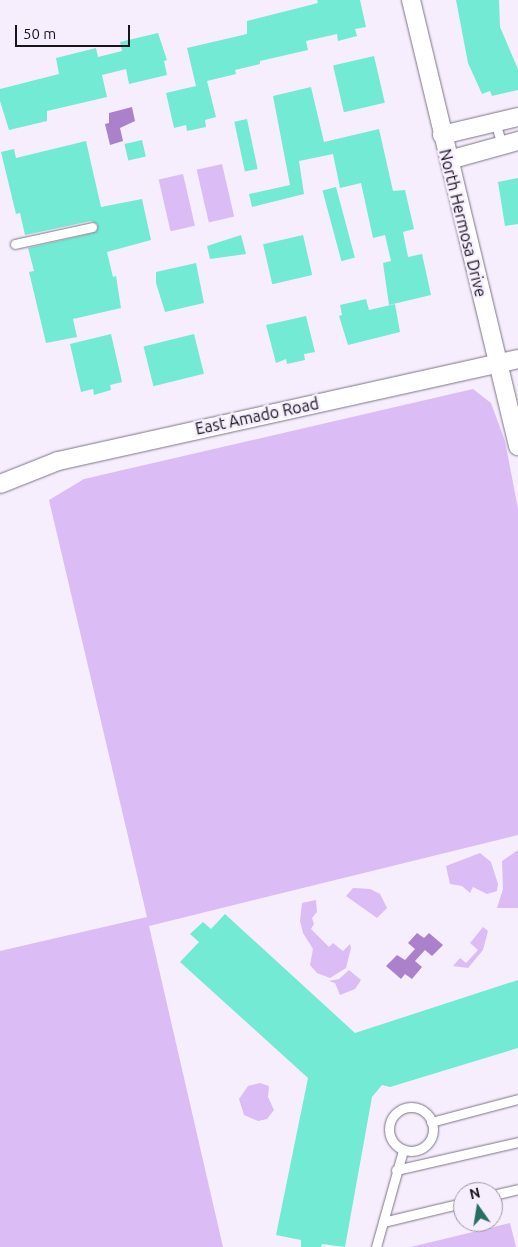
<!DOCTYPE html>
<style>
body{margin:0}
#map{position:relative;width:518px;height:1247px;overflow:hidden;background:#f6edfd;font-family:Ubuntu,sans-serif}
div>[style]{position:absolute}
.green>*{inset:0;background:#dbbcf5;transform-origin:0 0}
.water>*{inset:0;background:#aa81ca}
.building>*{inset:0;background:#73ead4;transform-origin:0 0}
.roads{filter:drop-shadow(0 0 1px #7c7583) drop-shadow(0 0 1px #7c7583)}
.service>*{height:9px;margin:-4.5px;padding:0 4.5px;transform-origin:4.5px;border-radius:4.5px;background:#fff}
.service>.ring{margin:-4.5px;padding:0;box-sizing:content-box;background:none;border:9px solid #fff;border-radius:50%}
.minor>*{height:18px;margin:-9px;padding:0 9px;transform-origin:9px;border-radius:9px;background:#fff}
span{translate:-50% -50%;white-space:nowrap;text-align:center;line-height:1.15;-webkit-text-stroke:4.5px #f6edfd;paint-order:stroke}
.street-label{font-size:16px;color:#18151a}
.north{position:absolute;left:453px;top:1182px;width:50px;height:50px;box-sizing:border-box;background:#f6edfd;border:1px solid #9d97a2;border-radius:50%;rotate:347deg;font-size:14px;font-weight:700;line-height:20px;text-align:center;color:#18151a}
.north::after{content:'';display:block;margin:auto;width:18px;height:22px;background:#286e62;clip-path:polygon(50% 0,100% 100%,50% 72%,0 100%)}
.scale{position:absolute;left:15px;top:25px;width:115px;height:22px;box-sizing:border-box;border:2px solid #18151a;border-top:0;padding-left:6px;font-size:15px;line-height:18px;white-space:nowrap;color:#18151a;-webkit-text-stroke:4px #f6edfd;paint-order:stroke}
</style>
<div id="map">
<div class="green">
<i style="left:222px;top:164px;width:54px;height:26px;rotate:77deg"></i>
<i style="left:183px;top:174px;width:53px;height:25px;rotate:77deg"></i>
<i style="clip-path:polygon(473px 389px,491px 403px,505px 441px,518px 509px,518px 835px,149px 926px,223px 1247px,0 1247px,0 951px,147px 917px,49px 500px,84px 479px)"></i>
<i style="clip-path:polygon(518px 850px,518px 908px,497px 908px,503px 889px,502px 861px)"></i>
<i style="clip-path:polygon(480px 853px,491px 862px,498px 884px,497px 891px,487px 894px,473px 887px,470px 893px,462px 886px,450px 884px,446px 866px)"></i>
<i style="clip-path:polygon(353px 888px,370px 889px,380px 894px,387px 908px,377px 918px,346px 896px)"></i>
<i style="clip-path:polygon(316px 900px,317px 912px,312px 918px,314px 924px,311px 929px,329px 947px,333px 943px,343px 951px,350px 944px,351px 948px,346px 968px,330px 978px,317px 973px,310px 965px,313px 949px,303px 933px,300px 921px,302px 903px)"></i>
<i style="clip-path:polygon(483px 927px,488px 931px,483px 950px,468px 968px,453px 966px,460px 958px,466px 963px,478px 950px,470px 943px)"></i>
<i style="clip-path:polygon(349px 970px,361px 980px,355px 989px,340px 995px,335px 983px,329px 981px,339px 979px)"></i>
<i style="clip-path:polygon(260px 1083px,269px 1086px,268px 1097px,274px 1110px,267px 1119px,258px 1121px,244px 1115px,239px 1099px,248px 1086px)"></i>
<i style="clip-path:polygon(510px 1223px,516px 1247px,411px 1247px)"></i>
</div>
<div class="water">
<i style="clip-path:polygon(132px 107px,135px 121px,120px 128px,123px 141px,110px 145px,105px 124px,109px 123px,109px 113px)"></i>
<i style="clip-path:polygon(417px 933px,424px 938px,429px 933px,443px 945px,432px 956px,425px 950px,415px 961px,422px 967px,412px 979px,405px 974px,401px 979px,386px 966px,397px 955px,405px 960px,415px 949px,408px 943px)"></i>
</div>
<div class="building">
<i style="clip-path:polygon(317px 0,360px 0,366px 27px,355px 29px,357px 36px,338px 41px,337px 34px,306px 41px,308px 50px,260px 61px,260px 64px,235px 70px,236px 74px,207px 81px,216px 117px,205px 120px,206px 127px,187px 131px,186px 125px,174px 128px,166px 93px,196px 86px,187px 48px,247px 34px,247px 21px,318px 3px)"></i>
<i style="clip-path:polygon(456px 0,499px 0,500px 27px,518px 69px,518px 90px,492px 96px,490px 91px,482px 94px,468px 63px)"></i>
<i style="clip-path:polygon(158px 33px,167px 60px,164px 61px,167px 75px,129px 84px,126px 69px,102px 75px,107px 97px,47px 111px,47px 121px,9px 130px,0 101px,0 89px,59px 74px,56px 58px,96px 48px,98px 57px,122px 51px,120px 42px)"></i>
<i style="left:374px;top:56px;width:48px;height:42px;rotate:77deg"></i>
<i style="clip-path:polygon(311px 87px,324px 142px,379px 129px,393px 191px,405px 190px,414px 229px,403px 232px,408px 257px,422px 254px,431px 295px,389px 305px,383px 263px,391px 261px,385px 235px,373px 238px,361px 183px,340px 188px,333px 154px,299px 161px,304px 194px,252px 207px,249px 194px,290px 185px,273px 96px)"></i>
<i style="left:247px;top:119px;width:51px;height:13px;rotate:78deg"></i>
<i style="left:142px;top:140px;width:17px;height:18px;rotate:77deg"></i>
<i style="clip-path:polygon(86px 141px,101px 207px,142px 199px,151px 240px,107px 252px,113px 277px,116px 276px,121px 308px,73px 319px,77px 337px,46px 343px,29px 272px,34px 271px,28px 248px,93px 233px,98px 225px,91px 221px,25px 235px,20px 213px,16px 214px,1px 152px,14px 149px,16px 158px)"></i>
<i style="clip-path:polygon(518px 178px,518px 224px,505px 226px,498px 182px)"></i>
<i style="left:336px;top:187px;width:73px;height:14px;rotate:75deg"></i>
<i style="clip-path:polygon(241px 235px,246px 254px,210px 259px,207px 246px)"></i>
<i style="left:303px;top:235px;width:41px;height:41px;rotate:77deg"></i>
<i style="clip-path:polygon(196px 263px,204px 303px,165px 312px,156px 283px,156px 272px)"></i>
<i style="clip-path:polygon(366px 299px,369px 310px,395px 304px,400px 332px,348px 345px,339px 316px,342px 315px,340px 305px)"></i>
<i style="clip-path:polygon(306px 316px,315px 352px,304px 354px,305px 360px,287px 364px,286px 359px,276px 363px,266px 325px)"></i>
<i style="clip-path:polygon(111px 334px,122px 382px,110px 385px,111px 390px,94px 395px,93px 389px,81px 392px,70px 344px)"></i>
<i style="left:194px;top:334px;width:41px;height:52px;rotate:76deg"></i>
<i style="clip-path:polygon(225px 914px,355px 1033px,518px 980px,518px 1048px,390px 1087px,382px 1085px,372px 1097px,345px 1247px,322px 1244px,321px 1247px,301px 1247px,301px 1240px,276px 1235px,308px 1078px,180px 962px,199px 942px,190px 934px,203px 922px,211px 929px)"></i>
</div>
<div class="roads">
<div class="service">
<i style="left:495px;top:122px;width:24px;rotate:73deg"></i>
<i style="left:15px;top:244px;width:79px;rotate:-12.4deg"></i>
<i class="ring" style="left:389px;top:1107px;width:35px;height:35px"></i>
<i style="left:431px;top:1122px;width:90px;rotate:-14.8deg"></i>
<i style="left:396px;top:1170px;width:125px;rotate:-12.9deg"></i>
<i style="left:493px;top:1195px;width:26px;rotate:-13deg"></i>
<i style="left:383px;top:1222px;width:82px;rotate:-13.4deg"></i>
<i style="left:376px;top:1247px;width:101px;rotate:-74.4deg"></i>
</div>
<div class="minor">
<i style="left:411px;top:0;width:459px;rotate:76.5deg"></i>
<i style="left:442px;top:135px;width:78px;rotate:-13.3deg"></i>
<i style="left:449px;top:160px;width:72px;rotate:-15.4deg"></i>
<i style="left:0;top:484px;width:62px;rotate:-21.6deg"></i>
<i style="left:58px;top:461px;width:471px;rotate:-12.5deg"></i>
</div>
</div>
<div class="street-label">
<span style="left:463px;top:223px;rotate:76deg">North Hermosa Drive</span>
<span style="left:257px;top:416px;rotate:-12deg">East Amado Road</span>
</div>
<div class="north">N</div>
<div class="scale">50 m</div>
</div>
